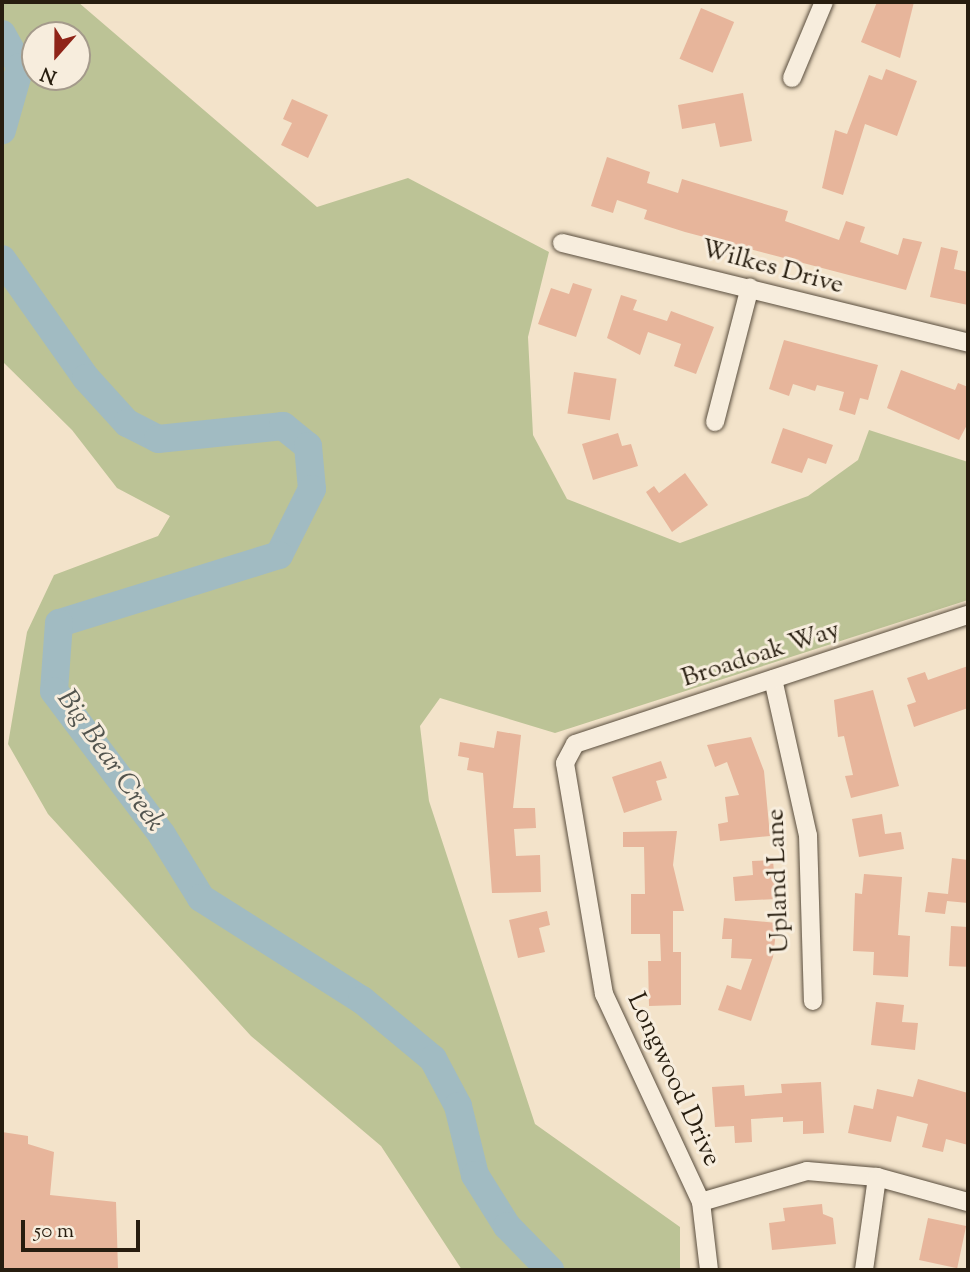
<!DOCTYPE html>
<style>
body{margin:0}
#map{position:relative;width:970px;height:1272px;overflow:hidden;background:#f3e3ca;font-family:"Sorts Mill Goudy",serif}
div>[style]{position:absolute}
.green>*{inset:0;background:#bcc396}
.river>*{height:28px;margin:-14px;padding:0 14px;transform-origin:14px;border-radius:14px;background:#a1bbc2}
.building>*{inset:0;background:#e7b59b;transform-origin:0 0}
.roads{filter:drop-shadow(0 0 2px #5a4e3e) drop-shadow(0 0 2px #5a4e3e)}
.street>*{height:18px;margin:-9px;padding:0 9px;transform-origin:9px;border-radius:9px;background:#f7eddd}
span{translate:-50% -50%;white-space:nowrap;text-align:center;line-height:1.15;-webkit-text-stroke:6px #f7eddd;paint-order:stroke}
.street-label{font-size:26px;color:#271d0f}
.water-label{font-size:28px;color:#52544e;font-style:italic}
.frame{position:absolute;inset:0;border:4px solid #271d0f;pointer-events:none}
.north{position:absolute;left:21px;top:21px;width:70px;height:70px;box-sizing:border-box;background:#f7eddd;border:2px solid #a49a8b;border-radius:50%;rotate:201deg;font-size:19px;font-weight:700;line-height:28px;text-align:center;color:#271d0f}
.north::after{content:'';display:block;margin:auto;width:24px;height:32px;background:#8f2418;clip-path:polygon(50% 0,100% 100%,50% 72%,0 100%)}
.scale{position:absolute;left:21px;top:1220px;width:119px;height:32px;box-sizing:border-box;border:4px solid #271d0f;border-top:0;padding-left:9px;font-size:21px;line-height:24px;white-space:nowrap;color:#271d0f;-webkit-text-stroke:5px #f7eddd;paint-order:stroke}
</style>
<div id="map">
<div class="green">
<i style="clip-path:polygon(evenodd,2px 2px,78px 2px,317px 207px,408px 178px,549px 252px,528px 337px,533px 435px,567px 499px,680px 543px,808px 496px,858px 460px,869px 430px,968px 462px,968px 600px,555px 733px,440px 698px,420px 726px,429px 801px,535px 1124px,680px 1227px,680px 1270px,462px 1270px,381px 1146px,251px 1036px,48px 814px,8px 744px,27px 632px,54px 575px,158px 536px,170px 516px,117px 488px,72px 430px,2px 361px,2px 2px,35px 35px,77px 35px,77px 77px,35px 77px,35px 35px)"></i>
</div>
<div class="river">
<i style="left:2px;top:34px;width:38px;rotate:61deg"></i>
<i style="left:20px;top:67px;width:66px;rotate:105.9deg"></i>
<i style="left:2px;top:259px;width:146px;rotate:54.8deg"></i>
<i style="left:86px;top:378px;width:61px;rotate:47.7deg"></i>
<i style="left:127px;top:423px;width:35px;rotate:27deg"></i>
<i style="left:158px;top:439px;width:126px;rotate:-5.9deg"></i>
<i style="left:283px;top:426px;width:32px;rotate:39deg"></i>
<i style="left:308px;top:446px;width:43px;rotate:84.7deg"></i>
<i style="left:312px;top:489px;width:74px;rotate:116.6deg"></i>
<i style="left:279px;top:555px;width:230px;rotate:162.8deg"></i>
<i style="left:59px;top:623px;width:68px;rotate:94.2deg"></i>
<i style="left:54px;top:691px;width:180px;rotate:53.1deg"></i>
<i style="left:162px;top:835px;width:74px;rotate:58.2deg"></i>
<i style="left:201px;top:898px;width:191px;rotate:32.4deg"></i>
<i style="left:362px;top:1000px;width:92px;rotate:39.7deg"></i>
<i style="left:433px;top:1059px;width:53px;rotate:62deg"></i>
<i style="left:458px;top:1106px;width:71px;rotate:76.2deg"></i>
<i style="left:475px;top:1175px;width:60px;rotate:57.9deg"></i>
<i style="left:507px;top:1226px;width:62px;rotate:45.7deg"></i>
</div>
<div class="building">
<i style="clip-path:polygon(877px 2px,914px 2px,900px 58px,861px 42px)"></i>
<i style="left:701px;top:8px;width:36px;height:55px;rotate:23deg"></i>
<i style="clip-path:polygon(886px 69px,917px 81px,897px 136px,865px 124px,843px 195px,822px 188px,835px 130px,847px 134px,869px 75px,882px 80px)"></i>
<i style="clip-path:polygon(743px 93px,752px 141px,720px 147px,715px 123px,682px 129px,678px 105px)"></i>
<i style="clip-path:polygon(292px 99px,328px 115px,308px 158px,281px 145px,292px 123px,283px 119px)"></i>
<i style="clip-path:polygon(607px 157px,650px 172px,647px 183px,678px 193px,682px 179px,788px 211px,785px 221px,839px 240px,846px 221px,865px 227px,860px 242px,898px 255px,903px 238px,922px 242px,906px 290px,685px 232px,644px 219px,647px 210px,617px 200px,613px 213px,591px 206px)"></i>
<i style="clip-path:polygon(941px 247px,958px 251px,954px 269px,968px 272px,968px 305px,930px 297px)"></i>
<i style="clip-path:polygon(573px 283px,592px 289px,576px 337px,538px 324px,551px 288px,569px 294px)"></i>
<i style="clip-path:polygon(621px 295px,637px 300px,633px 310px,667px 321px,671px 311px,714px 327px,696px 374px,674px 366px,681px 344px,648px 332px,640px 355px,607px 338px)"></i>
<i style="clip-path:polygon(784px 340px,878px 365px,868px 400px,860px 398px,855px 415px,839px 410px,844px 392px,817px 385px,815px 391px,793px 384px,789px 396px,769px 389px)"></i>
<i style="clip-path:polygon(901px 370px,955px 390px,958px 383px,968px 387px,968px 423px,959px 440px,887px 408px)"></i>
<i style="left:574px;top:372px;width:43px;height:42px;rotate:9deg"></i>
<i style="clip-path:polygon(783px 428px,833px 445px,826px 464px,808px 458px,802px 473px,771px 463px)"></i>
<i style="clip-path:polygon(618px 433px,622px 446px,631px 444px,638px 466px,593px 480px,582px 444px)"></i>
<i style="clip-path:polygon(685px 473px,708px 505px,672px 532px,646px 492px,654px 486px,659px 493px)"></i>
<i style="clip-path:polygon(968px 666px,968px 708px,914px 727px,907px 705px,916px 702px,907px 678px,925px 672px,928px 680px)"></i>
<i style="clip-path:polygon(873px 690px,899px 786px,851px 798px,845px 776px,853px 775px,844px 736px,838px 737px,834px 700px)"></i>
<i style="clip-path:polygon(497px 731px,521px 735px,513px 808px,535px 808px,536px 828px,514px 829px,516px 856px,540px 855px,541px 892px,492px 893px,483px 773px,467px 770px,469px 758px,458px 756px,460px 742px,494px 748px)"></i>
<i style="clip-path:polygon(751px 737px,764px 771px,770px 836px,720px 841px,718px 824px,728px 822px,725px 797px,739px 795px,727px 762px,715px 767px,707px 745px)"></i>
<i style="clip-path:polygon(661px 761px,667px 778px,656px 781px,662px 800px,624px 813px,612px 777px)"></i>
<i style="clip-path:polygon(882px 814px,885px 834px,901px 832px,904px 849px,859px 857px,852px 819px)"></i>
<i style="clip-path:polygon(677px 831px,673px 865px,684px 911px,673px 911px,673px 952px,681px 952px,681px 1005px,649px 1006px,648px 961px,661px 961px,660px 934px,631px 934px,631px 894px,645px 894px,644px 847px,623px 847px,623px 832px)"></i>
<i style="clip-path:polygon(952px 858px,968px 860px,968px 903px,947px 901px,945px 914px,925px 912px,928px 892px,948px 894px)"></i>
<i style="clip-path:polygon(773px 860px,776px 899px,735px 901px,733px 877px,753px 875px,752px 861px)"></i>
<i style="clip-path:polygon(864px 874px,902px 877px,898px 935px,910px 936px,908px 977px,873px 975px,874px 952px,853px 951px,855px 893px,862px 894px)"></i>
<i style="clip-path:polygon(547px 911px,550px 925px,539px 928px,545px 952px,518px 958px,509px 920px)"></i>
<i style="clip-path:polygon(724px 918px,777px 923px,773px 957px,751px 1021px,718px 1010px,727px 985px,741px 990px,752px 959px,731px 958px,732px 939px,722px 939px)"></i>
<i style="left:951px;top:926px;width:17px;height:40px;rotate:3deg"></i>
<i style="clip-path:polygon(876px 1002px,904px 1005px,902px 1022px,918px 1023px,915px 1050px,871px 1045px)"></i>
<i style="clip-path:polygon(918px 1079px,968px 1093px,968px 1145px,946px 1139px,943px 1152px,922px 1147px,928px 1124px,897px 1116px,891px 1142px,848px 1133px,854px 1105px,873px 1109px,877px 1089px,913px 1097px)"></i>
<i style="clip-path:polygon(821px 1082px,824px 1133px,803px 1134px,803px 1121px,783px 1122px,783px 1117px,751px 1119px,752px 1142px,735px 1143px,734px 1126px,715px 1127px,712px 1087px,744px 1085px,745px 1096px,782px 1093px,781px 1084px)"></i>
<i style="clip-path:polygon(2px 1132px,28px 1136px,28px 1144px,54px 1152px,50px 1195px,116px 1202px,118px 1270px,2px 1270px)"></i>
<i style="clip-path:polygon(822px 1204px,823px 1214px,833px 1218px,836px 1244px,772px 1250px,769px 1223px,785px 1221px,783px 1208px)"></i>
<i style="left:928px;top:1218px;width:39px;height:43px;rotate:12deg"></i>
</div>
<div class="roads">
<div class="street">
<i style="left:792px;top:78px;width:82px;rotate:-67.2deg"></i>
<i style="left:562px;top:243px;width:418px;rotate:13.8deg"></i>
<i style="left:715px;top:422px;width:139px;rotate:-75.5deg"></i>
<i style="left:773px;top:679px;width:160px;rotate:77.4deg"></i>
<i style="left:808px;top:835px;width:166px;rotate:88.3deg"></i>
<i style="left:701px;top:1202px;width:110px;rotate:-16.3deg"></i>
<i style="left:807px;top:1171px;width:70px;rotate:4.9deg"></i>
<i style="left:877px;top:1177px;width:94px;rotate:15.4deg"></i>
<i style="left:709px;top:1270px;width:68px;rotate:-96.7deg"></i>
<i style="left:701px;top:1202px;width:230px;rotate:-115deg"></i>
<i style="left:604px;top:994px;width:234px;rotate:-99.6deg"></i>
<i style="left:565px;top:763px;width:21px;rotate:-62deg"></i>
<i style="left:575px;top:744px;width:414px;rotate:-18.2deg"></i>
<i style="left:864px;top:1270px;width:94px;rotate:-82deg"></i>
</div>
</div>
<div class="street-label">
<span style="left:772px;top:268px;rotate:15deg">Wilkes Drive</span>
<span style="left:761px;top:655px;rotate:-18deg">Broadoak Way</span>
<span style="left:779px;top:881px;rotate:-92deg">Upland Lane</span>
<span style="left:673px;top:1080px;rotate:65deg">Longwood Drive</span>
</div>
<div class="water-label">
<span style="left:110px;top:761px;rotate:55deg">Big Bear Creek</span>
</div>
<div class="frame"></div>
<div class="north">N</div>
<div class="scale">50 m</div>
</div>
